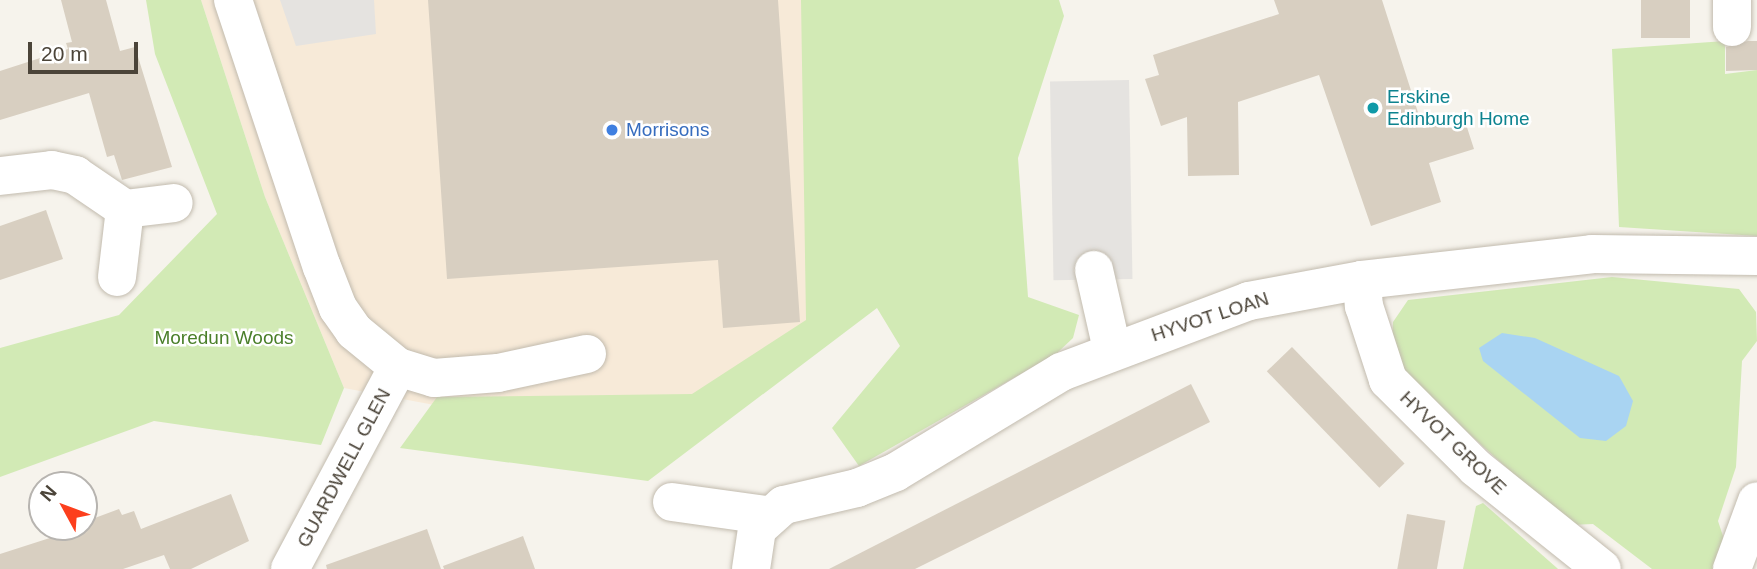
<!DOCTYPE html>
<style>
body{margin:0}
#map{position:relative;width:1757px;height:569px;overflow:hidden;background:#f6f3ec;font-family:Helvetica,sans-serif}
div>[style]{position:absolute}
.commercial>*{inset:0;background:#f7ead8}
.green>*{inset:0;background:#d2eab5}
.parking>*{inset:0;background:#e5e3e0;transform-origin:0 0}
.water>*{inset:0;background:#a9d4f2}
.building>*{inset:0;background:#d8cfc1;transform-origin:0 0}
.roads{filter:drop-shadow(0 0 2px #c2bbae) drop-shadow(0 0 2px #c2bbae)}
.minor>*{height:38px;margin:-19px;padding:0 19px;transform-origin:19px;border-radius:19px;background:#fff}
.dots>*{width:19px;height:19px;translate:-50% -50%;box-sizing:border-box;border:4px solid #fff;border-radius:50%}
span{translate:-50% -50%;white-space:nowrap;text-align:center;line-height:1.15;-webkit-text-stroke:5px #fff;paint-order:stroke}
.culture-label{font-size:19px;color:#0d838f}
.left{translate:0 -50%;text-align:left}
.shop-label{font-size:19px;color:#366cbe}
.street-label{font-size:19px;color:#4b4439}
.park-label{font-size:19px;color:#4a7f2a}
.north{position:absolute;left:28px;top:471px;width:70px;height:70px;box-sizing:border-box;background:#fff;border:2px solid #b7b4b0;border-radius:50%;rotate:311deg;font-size:19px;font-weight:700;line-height:28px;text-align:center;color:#4b4439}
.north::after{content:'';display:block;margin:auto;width:24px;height:32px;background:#fc3f1d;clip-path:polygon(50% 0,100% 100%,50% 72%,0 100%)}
.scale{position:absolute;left:28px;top:42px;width:110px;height:32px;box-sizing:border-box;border:4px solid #4b4439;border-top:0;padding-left:9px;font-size:21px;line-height:24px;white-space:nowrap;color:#4b4439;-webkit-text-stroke:5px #fff;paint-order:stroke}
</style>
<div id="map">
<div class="commercial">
<i style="clip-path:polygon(201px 0,897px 0,877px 307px,615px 439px,344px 388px,265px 197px)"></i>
</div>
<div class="green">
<i style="clip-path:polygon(146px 0,201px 0,265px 197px,344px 388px,321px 445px,154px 421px,0 477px,0 348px,119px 315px,217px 214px,155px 54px)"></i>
<i style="clip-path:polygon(801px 0,1059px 0,1064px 16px,1018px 158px,1028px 297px,1079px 315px,1073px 338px,1056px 354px,859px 466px,832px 428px,900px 346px,877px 308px,648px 481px,400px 448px,437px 397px,692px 394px,806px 320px)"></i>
<i style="clip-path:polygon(1725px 41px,1725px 74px,1757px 70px,1757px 236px,1619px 227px,1612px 49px)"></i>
<i style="clip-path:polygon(1612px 277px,1739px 289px,1756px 312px,1757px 341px,1742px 361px,1736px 467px,1718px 521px,1726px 545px,1715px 569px,1652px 569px,1593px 524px,1570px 525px,1403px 374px,1392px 348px,1393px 322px,1408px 300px)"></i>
<i style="clip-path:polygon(1483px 503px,1557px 568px,1558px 569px,1463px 569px,1476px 506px)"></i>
</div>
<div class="parking">
<i style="clip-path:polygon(280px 0,374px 0,376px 34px,296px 46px)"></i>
<i style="left:1129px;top:80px;width:199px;height:79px;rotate:89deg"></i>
</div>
<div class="water">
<i style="clip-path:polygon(1502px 333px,1535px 338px,1619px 376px,1633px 401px,1626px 426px,1606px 441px,1580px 438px,1483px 361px,1479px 348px)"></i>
</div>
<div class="building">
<i style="clip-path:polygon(61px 0,106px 0,120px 51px,135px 47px,172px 167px,122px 180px,114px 155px,107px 157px,89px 93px,0 120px,0 71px,68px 49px,66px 43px,72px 42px)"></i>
<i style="clip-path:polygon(428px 0,778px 0,800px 322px,723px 328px,718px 260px,447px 279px)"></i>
<i style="clip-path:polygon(1274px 0,1382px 0,1423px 128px,1463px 115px,1474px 149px,1429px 163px,1441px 202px,1371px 226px,1319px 75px,1238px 102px,1239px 175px,1188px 176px,1187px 117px,1161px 126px,1145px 79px,1159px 75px,1153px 55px,1279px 14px)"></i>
<i style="left:1641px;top:0;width:49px;height:38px"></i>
<i style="clip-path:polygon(1748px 41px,1757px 41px,1757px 70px,1726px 71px,1726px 47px)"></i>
<i style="clip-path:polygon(46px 210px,63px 259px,0 280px,0 226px)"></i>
<i style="left:1292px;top:347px;width:162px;height:35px;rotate:46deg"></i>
<i style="clip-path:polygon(1191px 384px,1210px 422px,915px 569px,829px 569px)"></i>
<i style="clip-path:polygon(231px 494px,249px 541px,191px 569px,170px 569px,164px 555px,123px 569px,0 569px,0 554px,84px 527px,84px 522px,119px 509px,122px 515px,134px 511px,141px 529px)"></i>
<i style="left:1407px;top:514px;width:39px;height:56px;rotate:10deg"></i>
<i style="clip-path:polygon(427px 529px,441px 569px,327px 569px,326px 565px)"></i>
<i style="clip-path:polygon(523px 536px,535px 569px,444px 569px,443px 566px)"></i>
</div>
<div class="roads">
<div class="minor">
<i style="left:233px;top:0;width:281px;rotate:71.6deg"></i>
<i style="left:322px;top:267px;width:44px;rotate:68.7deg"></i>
<i style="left:338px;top:308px;width:28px;rotate:55deg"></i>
<i style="left:354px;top:331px;width:57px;rotate:39.3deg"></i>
<i style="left:398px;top:367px;width:38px;rotate:17deg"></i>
<i style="left:434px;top:378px;width:64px;rotate:-4.5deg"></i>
<i style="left:498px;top:373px;width:91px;rotate:-12.1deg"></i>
<i style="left:1732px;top:27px;width:27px;rotate:-90deg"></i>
<i style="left:0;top:176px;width:52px;rotate:-6.6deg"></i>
<i style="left:52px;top:170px;width:24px;rotate:12deg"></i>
<i style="left:75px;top:175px;width:60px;rotate:34.2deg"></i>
<i style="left:1094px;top:270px;width:81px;rotate:77.2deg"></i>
<i style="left:117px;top:277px;width:68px;rotate:-83.3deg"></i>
<i style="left:125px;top:209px;width:49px;rotate:-7deg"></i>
<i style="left:1362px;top:280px;width:26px;rotate:86deg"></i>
<i style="left:1364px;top:306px;width:78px;rotate:72deg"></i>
<i style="left:1388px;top:380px;width:124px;rotate:45deg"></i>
<i style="left:1476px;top:468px;width:161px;rotate:38.7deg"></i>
<i style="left:672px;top:502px;width:95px;rotate:7.9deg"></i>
<i style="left:290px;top:569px;width:229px;rotate:-61.9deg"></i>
<i style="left:751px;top:569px;width:40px;rotate:-81.5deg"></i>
<i style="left:757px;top:529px;width:36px;rotate:-42deg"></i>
<i style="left:784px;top:505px;width:75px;rotate:-13.1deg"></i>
<i style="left:857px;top:488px;width:42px;rotate:-22.3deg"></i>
<i style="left:896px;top:472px;width:193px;rotate:-31.2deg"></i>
<i style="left:1061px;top:372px;width:201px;rotate:-20.7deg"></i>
<i style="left:1249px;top:301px;width:115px;rotate:-10.5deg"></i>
<i style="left:1362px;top:280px;width:231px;rotate:-6.4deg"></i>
<i style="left:1592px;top:254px;width:165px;rotate:0.7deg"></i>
<i style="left:1732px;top:569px;width:72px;rotate:-69.8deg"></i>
</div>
</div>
<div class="dots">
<i style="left:1373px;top:108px;background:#0f9aa8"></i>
<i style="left:612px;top:130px;background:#3f7fe0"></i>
</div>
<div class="culture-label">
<span class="left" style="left:1387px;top:108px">Erskine<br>Edinburgh Home</span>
</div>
<div class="shop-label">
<span class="left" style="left:626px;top:130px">Morrisons</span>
</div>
<div class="street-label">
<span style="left:1210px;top:317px;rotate:-18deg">HYVOT LOAN</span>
<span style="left:1453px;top:443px;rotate:44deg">HYVOT GROVE</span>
<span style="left:344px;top:468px;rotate:-62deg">GUARDWELL GLEN</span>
</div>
<div class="park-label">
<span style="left:224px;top:338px">Moredun Woods</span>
</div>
<div class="north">N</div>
<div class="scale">20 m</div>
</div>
